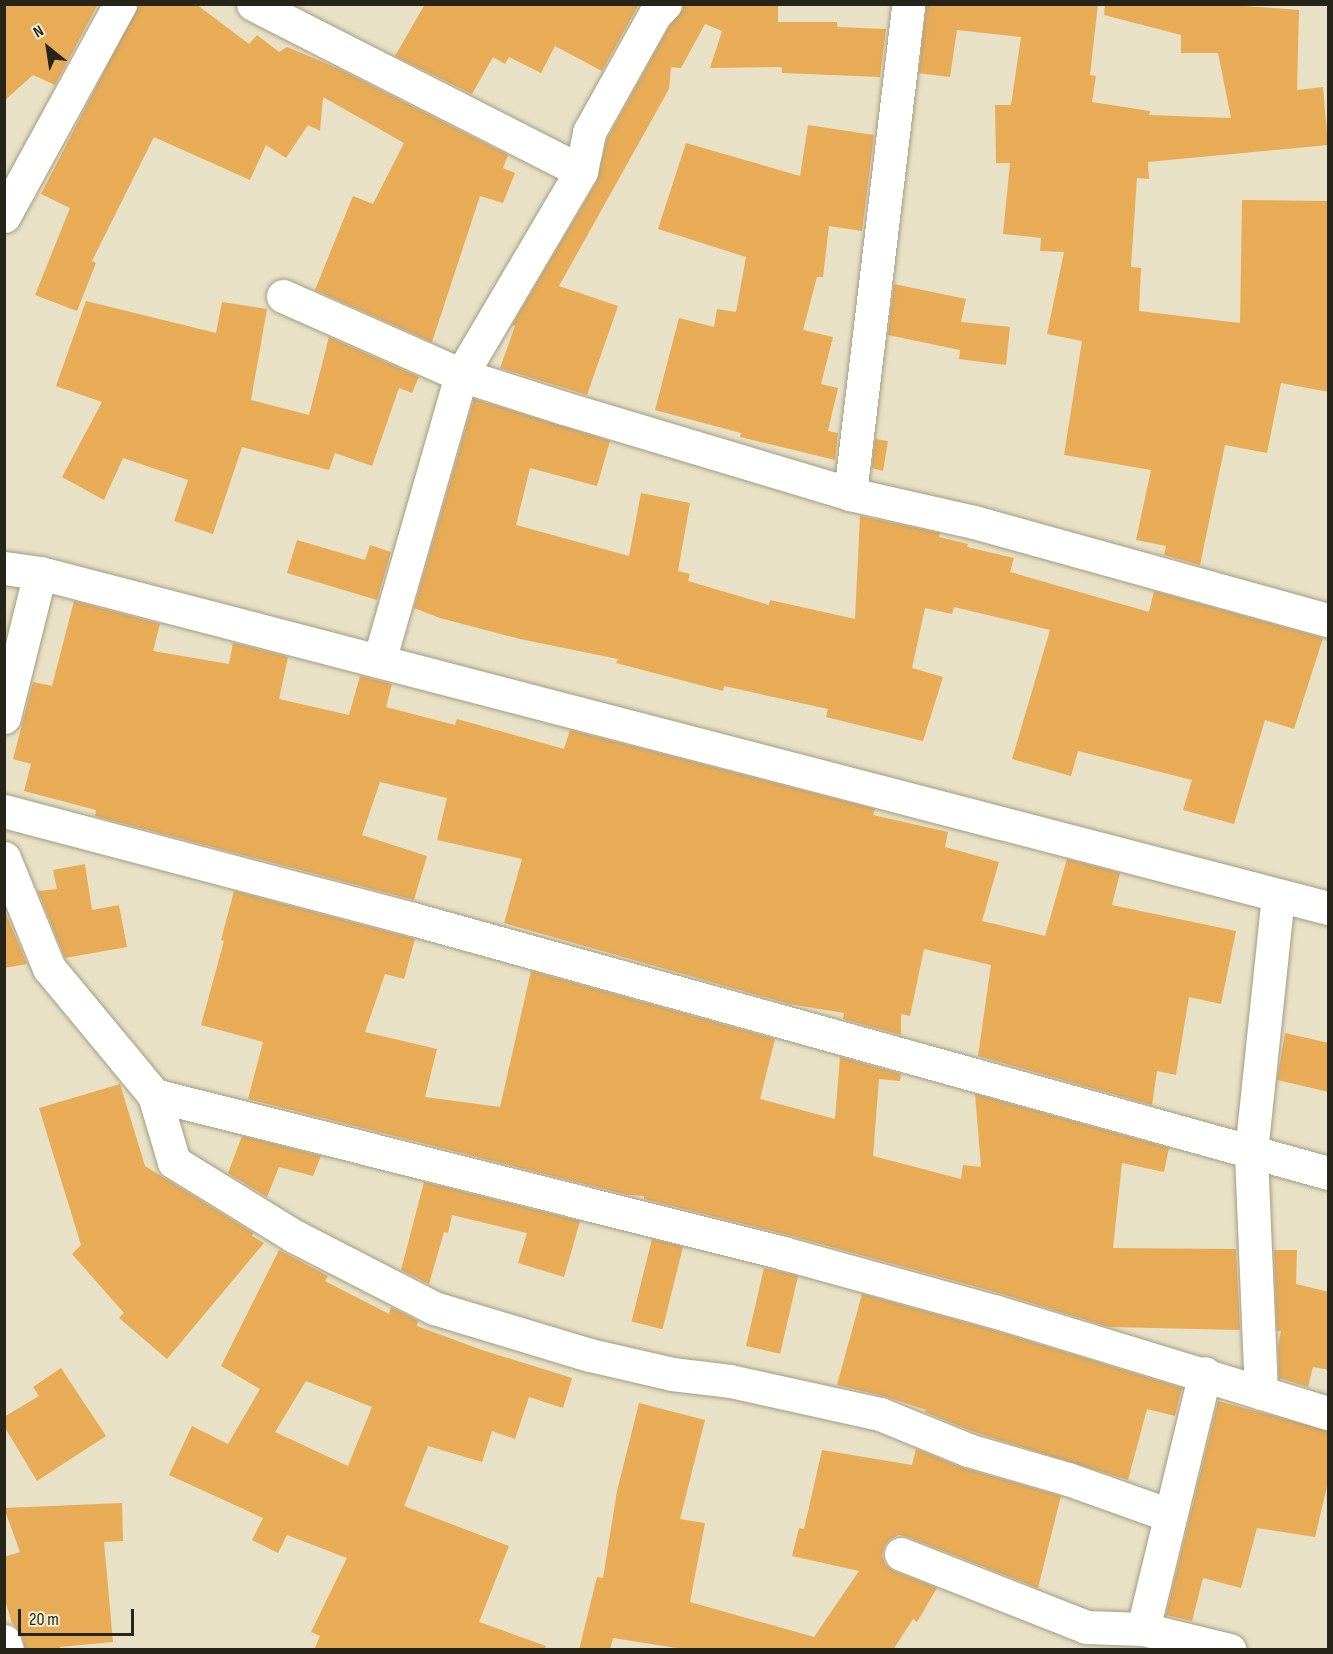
<!DOCTYPE html>
<style>
body{margin:0}
#map{position:relative;width:1333px;height:1654px;overflow:hidden;background:#e8e1c5;font-family:"Sofia Sans Condensed",sans-serif}
div>[style]{position:absolute}
.building>*{inset:0;background:#e8ac57;transform-origin:0 0}
.roads{filter:drop-shadow(0 0 2px #a39d83) drop-shadow(0 0 2px #a39d83)}
.minor>*{height:33px;margin:-16.5px;padding:0 16.5px;transform-origin:16.5px;border-radius:16.5px;background:#fff}
span{translate:-50% -50%;white-space:nowrap;text-align:center;line-height:1.15;-webkit-text-stroke:4.5px #f5efd2;paint-order:stroke}
.frame{position:absolute;inset:0;border:6px solid #27251a;pointer-events:none}
.north{position:absolute;left:18px;top:18px;width:60px;height:60px;-webkit-text-stroke:4px #f5efd2;paint-order:stroke;rotate:330deg;font-size:16px;font-weight:700;line-height:24px;text-align:center;color:#27251a}
.north::after{content:'';display:block;margin:auto;width:21px;height:27px;background:#27251a;clip-path:polygon(50% 0,100% 100%,50% 72%,0 100%)}
.scale{position:absolute;left:18px;top:1609px;width:116px;height:27px;box-sizing:border-box;border:3px solid #27251a;border-top:0;padding-left:8px;font-size:18px;line-height:21px;white-space:nowrap;color:#27251a;-webkit-text-stroke:4px #f5efd2;paint-order:stroke}
</style>
<div id="map">
<div class="building">
<i style="clip-path:polygon(4px 4px,98px 4px,55px 85px,33px 75px,4px 101px)"></i>
<i style="clip-path:polygon(139px 4px,196px 4px,249px 44px,257px 35px,279px 52px,287px 47px,337px 68px,508px 155px,503px 168px,515px 173px,503px 203px,480px 196px,432px 342px,315px 290px,353px 196px,373px 204px,404px 143px,323px 97px,320px 131px,308px 125px,286px 158px,266px 145px,250px 180px,154px 137px,92px 261px,96px 263px,77px 311px,35px 295px,70px 208px,41px 194px)"></i>
<i style="clip-path:polygon(425px 4px,639px 4px,602px 71px,555px 46px,541px 73px,509px 57px,505px 64px,493px 57px,472px 94px,395px 56px)"></i>
<i style="clip-path:polygon(683px 4px,778px 4px,778px 22px,837px 22px,837px 27px,886px 29px,880px 77px,782px 73px,782px 67px,710px 68px,722px 31px,705px 24px,681px 68px,671px 67px,669px 89px,559px 286px,618px 306px,587px 395px,500px 368px,515px 326px,512px 325px,597px 181px,607px 139px,670px 25px,683px 9px)"></i>
<i style="clip-path:polygon(926px 4px,1098px 4px,1090px 75px,1096px 76px,1092px 102px,1150px 111px,1149px 115px,1231px 118px,1218px 53px,1181px 53px,1181px 35px,1104px 15px,1105px 4px,1231px 5px,1299px 10px,1297px 90px,1323px 87px,1328px 145px,1148px 162px,1149px 179px,1137px 178px,1131px 267px,1141px 268px,1139px 311px,1240px 323px,1242px 200px,1329px 201px,1329px 392px,1281px 383px,1267px 453px,1225px 445px,1200px 565px,1164px 555px,1166px 546px,1136px 540px,1151px 470px,1064px 455px,1082px 341px,1047px 334px,1064px 252px,1040px 251px,1041px 238px,1003px 234px,1010px 163px,996px 163px,995px 105px,1011px 105px,1021px 37px,957px 30px,950px 77px,919px 73px)"></i>
<i style="clip-path:polygon(808px 125px,874px 135px,862px 231px,829px 226px,823px 277px,817px 277px,803px 330px,833px 337px,821px 384px,838px 388px,828px 431px,838px 433px,835px 460px,740px 437px,741px 433px,655px 410px,679px 318px,714px 327px,717px 309px,736px 312px,746px 257px,658px 229px,686px 143px,800px 176px)"></i>
<i style="clip-path:polygon(894px 284px,966px 299px,961px 322px,1010px 327px,1006px 365px,959px 359px,960px 350px,888px 335px)"></i>
<i style="clip-path:polygon(86px 301px,216px 333px,222px 302px,267px 309px,251px 400px,309px 415px,329px 337px,419px 377px,412px 393px,399px 388px,372px 466px,335px 453px,329px 470px,242px 447px,213px 534px,174px 521px,188px 480px,123px 458px,104px 500px,62px 477px,102px 402px,56px 386px)"></i>
<i style="clip-path:polygon(474px 399px,610px 441px,597px 486px,530px 468px,516px 525px,629px 556px,641px 493px,690px 503px,678px 571px,690px 574px,688px 581px,769px 605px,770px 600px,855px 619px,860px 516px,940px 533px,939px 537px,968px 544px,967px 547px,1014px 558px,1010px 572px,1149px 612px,1154px 591px,1323px 638px,1294px 729px,1265px 720px,1234px 824px,1183px 810px,1192px 780px,1078px 751px,1071px 776px,1012px 759px,1050px 630px,954px 607px,952px 614px,925px 608px,912px 668px,943px 677px,923px 741px,826px 717px,828px 709px,724px 686px,723px 691px,616px 663px,618px 659px,520px 639px,440px 618px,414px 608px)"></i>
<i style="clip-path:polygon(875px 439px,888px 441px,883px 471px,872px 468px)"></i>
<i style="clip-path:polygon(297px 540px,365px 560px,370px 545px,391px 552px,377px 600px,287px 573px)"></i>
<i style="clip-path:polygon(74px 601px,160px 624px,153px 651px,229px 664px,233px 643px,288px 657px,279px 699px,349px 715px,360px 676px,392px 684px,386px 707px,455px 725px,457px 719px,564px 749px,570px 730px,875px 809px,873px 815px,948px 832px,945px 847px,999px 862px,982px 921px,1045px 936px,1067px 859px,1120px 873px,1112px 905px,1236px 931px,1221px 1004px,1189px 997px,1176px 1075px,1157px 1071px,1152px 1105px,978px 1056px,991px 965px,924px 949px,910px 1016px,901px 1014px,901px 1035px,843px 1019px,844px 1013px,789px 1004px,504px 923px,522px 859px,437px 840px,447px 798px,380px 782px,362px 835px,427px 856px,414px 900px,95px 816px,96px 810px,24px 791px,31px 764px,13px 759px,33px 682px,52px 686px)"></i>
<i style="clip-path:polygon(85px 864px,92px 910px,119px 905px,127px 947px,65px 958px,38px 891px,57px 889px,53px 870px)"></i>
<i style="clip-path:polygon(234px 891px,415px 939px,404px 979px,385px 974px,365px 1032px,437px 1049px,425px 1097px,500px 1107px,531px 971px,775px 1039px,760px 1099px,835px 1119px,840px 1057px,901px 1074px,900px 1081px,879px 1079px,873px 1156px,961px 1179px,963px 1165px,981px 1167px,975px 1094px,1169px 1148px,1164px 1172px,1122px 1163px,1113px 1248px,1236px 1249px,1240px 1330px,1109px 1327px,999px 1293px,788px 1235px,644px 1199px,644px 1196px,628px 1195px,248px 1099px,263px 1042px,201px 1025px,224px 941px,221px 940px)"></i>
<i style="clip-path:polygon(4px 909px,27px 964px,4px 968px)"></i>
<i style="clip-path:polygon(1285px 1033px,1329px 1043px,1329px 1092px,1277px 1080px)"></i>
<i style="clip-path:polygon(120px 1084px,145px 1166px,253px 1233px,252px 1236px,264px 1243px,167px 1359px,119px 1318px,124px 1313px,72px 1254px,81px 1245px,39px 1108px)"></i>
<i style="clip-path:polygon(242px 1136px,321px 1156px,313px 1176px,279px 1167px,267px 1197px,228px 1173px)"></i>
<i style="clip-path:polygon(424px 1182px,580px 1221px,564px 1277px,518px 1263px,527px 1233px,452px 1215px,448px 1233px,444px 1232px,429px 1284px,401px 1270px)"></i>
<i style="left:652px;top:1239px;width:32px;height:85px;rotate:14deg"></i>
<i style="clip-path:polygon(evenodd,279px 1250px,328px 1276px,325px 1281px,389px 1314px,391px 1307px,418px 1321px,417px 1326px,482px 1350px,572px 1378px,563px 1408px,529px 1397px,515px 1439px,492px 1431px,482px 1462px,428px 1446px,404px 1506px,509px 1546px,479px 1622px,546px 1646px,545px 1650px,314px 1650px,320px 1636px,311px 1632px,347px 1558px,287px 1535px,278px 1553px,252px 1540px,263px 1518px,169px 1475px,192px 1426px,228px 1444px,260px 1389px,221px 1366px,279px 1250px,306px 1381px,372px 1407px,348px 1466px,275px 1432px,306px 1381px)"></i>
<i style="clip-path:polygon(1274px 1250px,1297px 1250px,1296px 1284px,1329px 1292px,1329px 1370px,1313px 1367px,1308px 1387px,1279px 1378px,1278px 1346px,1281px 1331px,1277px 1331px)"></i>
<i style="left:764px;top:1268px;width:35px;height:80px;rotate:13deg"></i>
<i style="clip-path:polygon(862px 1294px,989px 1329px,1182px 1388px,1175px 1416px,1147px 1409px,1128px 1480px,974px 1432px,925px 1412px,926px 1410px,887px 1397px,837px 1385px)"></i>
<i style="clip-path:polygon(61px 1368px,106px 1436px,37px 1481px,4px 1426px,4px 1417px,39px 1396px,33px 1387px)"></i>
<i style="clip-path:polygon(1218px 1401px,1329px 1431px,1329px 1478px,1315px 1537px,1257px 1528px,1241px 1588px,1203px 1578px,1192px 1621px,1166px 1615px)"></i>
<i style="clip-path:polygon(639px 1403px,705px 1420px,680px 1519px,705px 1523px,690px 1602px,814px 1637px,859px 1571px,792px 1556px,799px 1528px,804px 1529px,822px 1450px,912px 1465px,916px 1449px,963px 1468px,1061px 1496px,1038px 1588px,908px 1537px,899px 1535px,890px 1539px,884px 1547px,882px 1556px,886px 1565px,894px 1571px,937px 1588px,917px 1622px,913px 1619px,893px 1650px,689px 1650px,613px 1638px,610px 1650px,579px 1650px,597px 1577px,603px 1578px,617px 1491px)"></i>
<i style="clip-path:polygon(122px 1503px,123px 1541px,104px 1542px,113px 1642px,60px 1647px,61px 1650px,25px 1650px,22px 1635px,12px 1623px,4px 1597px,4px 1557px,20px 1552px,4px 1508px)"></i>
</div>
<div class="roads">
<div class="minor">
<i style="left:253px;top:4px;width:368px;rotate:27deg"></i>
<i style="left:4px;top:216px;width:242px;rotate:-61.3deg"></i>
<i style="left:283px;top:296px;width:195px;rotate:23.9deg"></i>
<i style="left:461px;top:375px;width:108px;rotate:17.8deg"></i>
<i style="left:564px;top:408px;width:299px;rotate:16.7deg"></i>
<i style="left:850px;top:494px;width:127px;rotate:12.7deg"></i>
<i style="left:974px;top:522px;width:367px;rotate:15.5deg"></i>
<i style="left:850px;top:494px;width:493px;rotate:-83.2deg"></i>
<i style="left:4px;top:568px;width:36px;rotate:8deg"></i>
<i style="left:40px;top:573px;width:1331px;rotate:14.58deg"></i>
<i style="left:379px;top:661px;width:298px;rotate:-74deg"></i>
<i style="left:461px;top:375px;width:237px;rotate:-59.5deg"></i>
<i style="left:581px;top:171px;width:40px;rotate:-78deg"></i>
<i style="left:589px;top:132px;width:135px;rotate:-60.8deg"></i>
<i style="left:655px;top:14px;width:14px;rotate:-45deg"></i>
<i style="left:4px;top:717px;width:148px;rotate:-76deg"></i>
<i style="left:4px;top:811px;width:423px;rotate:14.8deg"></i>
<i style="left:413px;top:919px;width:950px;rotate:15.51deg"></i>
<i style="left:4px;top:858px;width:119px;rotate:67.8deg"></i>
<i style="left:49px;top:968px;width:165px;rotate:50.4deg"></i>
<i style="left:154px;top:1095px;width:70px;rotate:73.4deg"></i>
<i style="left:174px;top:1162px;width:141px;rotate:31.7deg"></i>
<i style="left:294px;top:1236px;width:157px;rotate:27.2deg"></i>
<i style="left:434px;top:1308px;width:163px;rotate:16.8deg"></i>
<i style="left:590px;top:1355px;width:84px;rotate:13deg"></i>
<i style="left:672px;top:1374px;width:58px;rotate:6.9deg"></i>
<i style="left:730px;top:1381px;width:154px;rotate:12.4deg"></i>
<i style="left:880px;top:1414px;width:95px;rotate:22.2deg"></i>
<i style="left:968px;top:1450px;width:104px;rotate:16.2deg"></i>
<i style="left:1068px;top:1479px;width:107px;rotate:19.6deg"></i>
<i style="left:154px;top:1095px;width:649px;rotate:14.1deg"></i>
<i style="left:783px;top:1253px;width:219px;rotate:15.4deg"></i>
<i style="left:994px;top:1311px;width:349px;rotate:17deg"></i>
<i style="left:1261px;top:1393px;width:241px;rotate:-92.4deg"></i>
<i style="left:1251px;top:1152px;width:258px;rotate:-84deg"></i>
<i style="left:901px;top:1554px;width:199px;rotate:21.5deg"></i>
<i style="left:1086px;top:1627px;width:57px;rotate:2deg"></i>
<i style="left:1143px;top:1629px;width:89px;rotate:13.6deg"></i>
<i style="left:1143px;top:1629px;width:263px;rotate:-76.4deg"></i>
<i style="left:4px;top:1641px;width:9px;rotate:72deg"></i>
</div>
</div>
<div class="frame"></div>
<div class="north">N</div>
<div class="scale">20 m</div>
</div>
